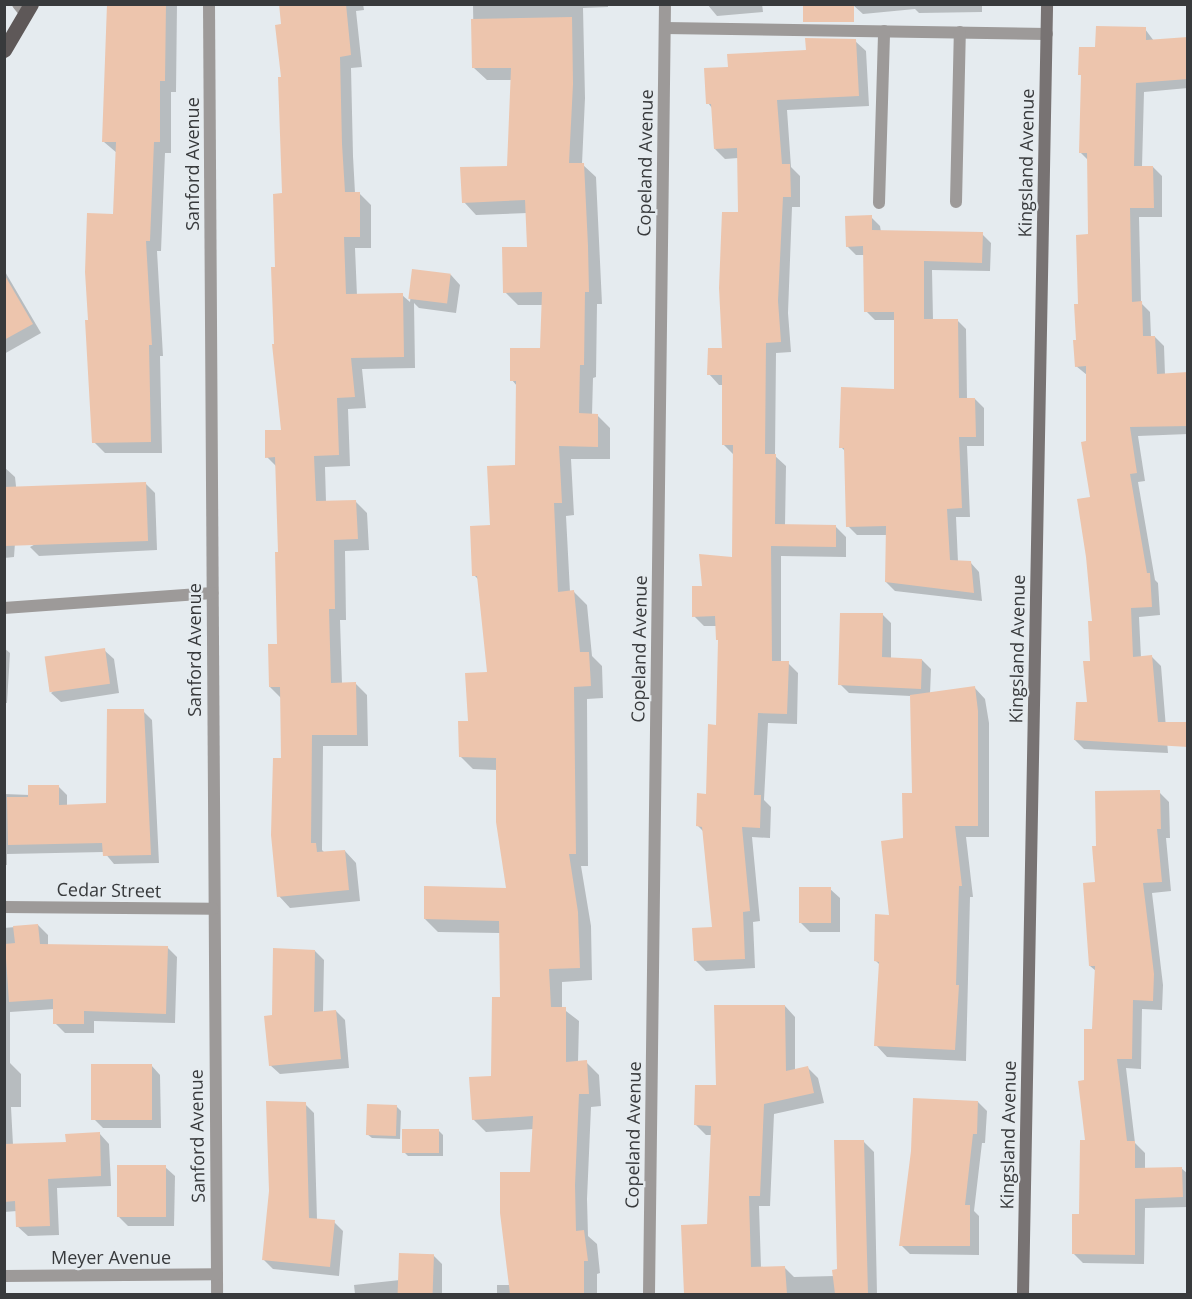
<!DOCTYPE html>
<style>
body{margin:0}
#map{position:relative;width:1192px;height:1299px;overflow:hidden;background:#e5ebef;font-family:"Open Sans",sans-serif}
div>[style]{position:absolute}
.shadow>*{inset:0;background:#0003}
.building>*{inset:0;background:#edc5ad;transform-origin:0 0}
.lane>*{height:12px;margin:-6px;padding:0 6px;transform-origin:6px;border-radius:6px;background:#9d9a99}
.street>*{height:12px;margin:-6px;padding:0 6px;transform-origin:6px;border-radius:6px;background:#9d9a99}
.secondary>*{height:12px;margin:-6px;padding:0 6px;transform-origin:6px;border-radius:6px;background:#787373}
.primary>*{height:15px;margin:-7.5px;padding:0 7.5px;transform-origin:7.5px;border-radius:7.5px;background:#5e5858}
span{translate:-50% -50%;white-space:nowrap;text-align:center;line-height:1.15;-webkit-text-stroke:4.5px #e5ebef;paint-order:stroke}
.street-label{font-size:18px;color:#383a3c}
.frame{position:absolute;inset:0;border:6px solid #383a3c;pointer-events:none}
</style>
<div id="map">
<div class="shadow">
<i style="clip-path:polygon(108px 4px,177px 4px,176px 92px,171px 92px,171px 153px,165px 153px,161px 251px,157px 251px,163px 356px,160px 356px,162px 453px,105px 453px,94px 442px,90px 321px,114px 215px,117px 153px,104px 142px)"></i>
<i style="clip-path:polygon(281px 4px,363px 4px,364px 10px,356px 11px,362px 67px,351px 68px,353px 156px,355px 193px,359px 193px,371px 205px,371px 248px,355px 248px,357px 296px,402px 295px,410px 302px,414px 271px,451px 275px,460px 285px,456px 313px,419px 308px,414px 303px,415px 368px,362px 369px,366px 408px,348px 409px,350px 466px,325px 467px,326px 502px,356px 502px,367px 513px,369px 550px,345px 551px,346px 620px,340px 620px,342px 684px,356px 684px,367px 695px,368px 746px,323px 746px,322px 850px,325px 853px,345px 851px,356px 863px,360px 901px,290px 908px,279px 896px,282px 699px,270px 687px,278px 646px,280px 554px,277px 467px,267px 457px,282px 431px,276px 345px,276px 268px,284px 195px)"></i>
<i style="clip-path:polygon(473px 4px,608px 4px,608px 7px,583px 8px,585px 98px,582px 164px,596px 177px,602px 304px,597px 304px,596px 377px,593px 378px,592px 415px,597px 415px,610px 428px,610px 459px,571px 459px,574px 515px,566px 516px,570px 592px,574px 592px,587px 605px,592px 656px,602px 666px,603px 698px,587px 699px,588px 866px,581px 866px,591px 926px,592px 980px,562px 982px,562px 1008px,579px 1021px,578px 1062px,586px 1062px,599px 1075px,601px 1106px,591px 1107px,587px 1199px,588px 1236px,597px 1244px,600px 1273px,597px 1274px,597px 1294px,497px 1294px,497px 1285px,511px 1285px,532px 1173px,534px 1129px,486px 1132px,473px 1119px,493px 1077px,502px 999px,500px 933px,438px 932px,425px 919px,507px 889px,497px 770px,473px 769px,460px 756px,469px 722px,488px 674px,479px 580px,474px 575px,517px 466px,517px 386px,512px 380px,542px 350px,543px 305px,518px 305px,505px 292px,528px 248px,527px 213px,476px 215px,464px 202px,508px 167px,512px 80px,487px 80px,474px 68px)"></i>
<i style="clip-path:polygon(707px 4px,762px 4px,763px 12px,717px 16px)"></i>
<i style="clip-path:polygon(982px 4px,982px 12px,919px 13px,915px 9px,863px 14px,853px 5px)"></i>
<i style="clip-path:polygon(1145px 29px,1154px 41px,1188px 38px,1188px 88px,1144px 92px,1142px 167px,1153px 167px,1162px 176px,1162px 217px,1139px 217px,1141px 303px,1150px 312px,1151px 337px,1155px 337px,1164px 346px,1165px 375px,1188px 374px,1188px 434px,1138px 436px,1145px 481px,1138px 482px,1155px 580px,1158px 583px,1160px 615px,1139px 617px,1141px 658px,1152px 657px,1161px 666px,1168px 753px,1084px 749px,1075px 740px,1088px 704px,1094px 622px,1087px 375px,1076px 366px,1079px 305px,1090px 236px,1089px 161px,1080px 152px,1082px 77px,1080px 74px,1097px 49px)"></i>
<i style="clip-path:polygon(855px 41px,866px 51px,869px 106px,787px 110px,791px 167px,800px 176px,800px 207px,792px 207px,788px 313px,791px 352px,776px 353px,775px 456px,786px 466px,785px 526px,836px 527px,846px 537px,846px 557px,781px 556px,781px 663px,788px 663px,798px 673px,797px 724px,768px 723px,764px 800px,771px 807px,770px 838px,752px 837px,760px 921px,753px 922px,755px 968px,706px 971px,696px 961px,713px 928px,704px 832px,698px 826px,707px 795px,717px 726px,720px 642px,717px 626px,704px 626px,694px 616px,703px 588px,734px 558px,734px 455px,723px 444px,724px 385px,719px 385px,709px 374px,724px 350px,740px 214px,738px 158px,725px 159px,715px 149px,712px 108px,708px 103px,729px 68px)"></i>
<i style="clip-path:polygon(871px 217px,880px 226px,881px 232px,982px 234px,991px 243px,990px 271px,932px 270px,933px 320px,957px 320px,966px 329px,967px 399px,975px 399px,984px 408px,984px 446px,967px 446px,970px 517px,956px 517px,958px 562px,970px 562px,979px 572px,982px 601px,895px 591px,886px 582px,887px 535px,857px 535px,848px 526px,846px 452px,841px 447px,896px 391px,895px 320px,875px 320px,866px 311px,865px 255px,856px 255px,847px 246px)"></i>
<i style="clip-path:polygon(4px 270px,41px 333px,4px 354px)"></i>
<i style="clip-path:polygon(4px 467px,15px 477px,19px 514px,17px 514px,14px 557px,4px 558px)"></i>
<i style="clip-path:polygon(146px 484px,155px 493px,157px 550px,39px 556px,30px 547px)"></i>
<i style="clip-path:polygon(882px 614px,891px 623px,891px 659px,922px 660px,931px 669px,930px 694px,974px 687px,985px 699px,989px 723px,989px 837px,966px 837px,973px 897px,970px 897px,966px 1061px,887px 1057px,876px 1045px,880px 965px,876px 961px,891px 916px,913px 794px,911px 696px,849px 693px,840px 684px)"></i>
<i style="clip-path:polygon(4px 648px,10px 653px,7px 703px,4px 703px)"></i>
<i style="clip-path:polygon(104px 650px,114px 659px,119px 693px,61px 702px,51px 693px)"></i>
<i style="clip-path:polygon(143px 711px,152px 720px,159px 863px,114px 864px,104px 852px,7px 854px,7px 865px,4px 865px,4px 794px,30px 795px,58px 786px,67px 795px,67px 806px,107px 805px)"></i>
<i style="clip-path:polygon(1159px 792px,1169px 802px,1170px 838px,1166px 838px,1171px 891px,1152px 893px,1163px 985px,1162px 1010px,1142px 1009px,1141px 1069px,1126px 1068px,1135px 1143px,1145px 1153px,1145px 1169px,1181px 1168px,1188px 1174px,1188px 1207px,1145px 1208px,1144px 1264px,1083px 1263px,1073px 1253px,1080px 1215px,1087px 1142px,1085px 1081px,1093px 1031px,1096px 971px,1090px 966px,1097px 847px)"></i>
<i style="clip-path:polygon(830px 889px,840px 898px,840px 932px,810px 932px,801px 923px)"></i>
<i style="clip-path:polygon(38px 925px,48px 935px,48px 946px,167px 947px,177px 957px,175px 1023px,94px 1021px,94px 1033px,65px 1033px,55px 1023px,55px 1009px,10px 1012px,10px 1063px,21px 1074px,21px 1107px,11px 1107px,13px 1145px,67px 1143px,99px 1133px,109px 1144px,111px 1186px,57px 1188px,59px 1235px,28px 1236px,17px 1226px,17px 1211px,4px 1212px,4px 928px)"></i>
<i style="clip-path:polygon(315px 951px,324px 960px,323px 1012px,336px 1011px,345px 1020px,349px 1068px,280px 1074px,270px 1065px,273px 1017px)"></i>
<i style="clip-path:polygon(785px 1006px,795px 1017px,795px 1070px,807px 1067px,818px 1078px,824px 1103px,774px 1114px,770px 1206px,759px 1206px,761px 1268px,784px 1267px,794px 1277px,834px 1276px,838px 1270px,863px 1141px,874px 1152px,877px 1294px,685px 1294px,683px 1226px,708px 1225px,712px 1135px,706px 1135px,696px 1125px,717px 1087px)"></i>
<i style="clip-path:polygon(151px 1065px,160px 1075px,161px 1128px,103px 1128px,94px 1119px)"></i>
<i style="clip-path:polygon(978px 1102px,987px 1111px,985px 1143px,982px 1143px,974px 1211px,979px 1216px,979px 1255px,910px 1254px,901px 1245px,912px 1151px)"></i>
<i style="clip-path:polygon(305px 1104px,314px 1113px,317px 1220px,334px 1222px,343px 1231px,339px 1276px,273px 1269px,264px 1260px)"></i>
<i style="clip-path:polygon(396px 1106px,401px 1111px,400px 1139px,372px 1138px,367px 1134px)"></i>
<i style="clip-path:polygon(438px 1130px,443px 1135px,443px 1156px,408px 1156px,404px 1152px)"></i>
<i style="clip-path:polygon(165px 1167px,175px 1176px,174px 1226px,128px 1226px,118px 1216px)"></i>
<i style="clip-path:polygon(433px 1255px,442px 1264px,442px 1294px,355px 1294px,354px 1285px,400px 1280px)"></i>
</div>
<div class="building">
<i style="clip-path:polygon(107px 4px,166px 4px,165px 81px,160px 81px,160px 142px,154px 142px,150px 241px,146px 241px,152px 345px,149px 345px,151px 442px,92px 443px,85px 320px,88px 320px,85px 272px,87px 213px,113px 214px,116px 142px,102px 142px)"></i>
<i style="clip-path:polygon(279px 4px,346px 4px,351px 55px,340px 57px,342px 144px,345px 192px,360px 192px,360px 237px,344px 237px,346px 294px,403px 293px,404px 357px,351px 358px,355px 397px,337px 398px,339px 455px,314px 456px,316px 501px,356px 500px,358px 539px,334px 540px,335px 609px,329px 609px,331px 683px,356px 682px,357px 735px,312px 735px,311px 843px,316px 843px,317px 852px,345px 850px,349px 890px,277px 897px,271px 835px,273px 758px,281px 758px,280px 687px,269px 687px,268px 644px,277px 644px,275px 552px,278px 552px,275px 457px,265px 458px,265px 430px,281px 430px,272px 344px,274px 344px,271px 267px,275px 267px,273px 194px,282px 193px,278px 77px,281px 77px,275px 25px,281px 24px)"></i>
<i style="left:803px;top:4px;width:51px;height:18px"></i>
<i style="clip-path:polygon(572px 17px,573px 84px,569px 163px,584px 163px,588px 246px,589px 292px,585px 292px,584px 365px,580px 365px,579px 413px,598px 414px,598px 447px,559px 446px,562px 503px,554px 503px,558px 592px,574px 590px,580px 652px,589px 652px,591px 686px,574px 687px,576px 854px,569px 854px,578px 912px,580px 968px,549px 969px,551px 1007px,566px 1007px,566px 1062px,587px 1060px,589px 1094px,579px 1094px,575px 1185px,576px 1231px,584px 1230px,588px 1261px,584px 1261px,584px 1294px,510px 1294px,500px 1213px,500px 1172px,530px 1172px,533px 1116px,472px 1120px,469px 1077px,491px 1076px,492px 997px,500px 997px,499px 921px,424px 919px,424px 886px,506px 888px,496px 822px,496px 758px,459px 757px,458px 721px,468px 721px,465px 673px,487px 672px,477px 576px,472px 576px,470px 526px,490px 525px,487px 466px,515px 465px,516px 381px,510px 381px,510px 348px,540px 348px,542px 292px,503px 293px,502px 247px,527px 247px,525px 200px,462px 203px,460px 167px,507px 166px,511px 68px,472px 68px,471px 19px)"></i>
<i style="clip-path:polygon(1096px 26px,1146px 27px,1146px 40px,1188px 37px,1188px 79px,1136px 83px,1134px 166px,1153px 166px,1154px 208px,1130px 208px,1132px 302px,1142px 301px,1143px 336px,1155px 336px,1157px 374px,1188px 372px,1188px 426px,1130px 427px,1137px 473px,1130px 474px,1147px 573px,1150px 573px,1152px 607px,1131px 608px,1133px 657px,1152px 655px,1158px 722px,1188px 722px,1188px 747px,1074px 740px,1076px 702px,1087px 702px,1083px 661px,1090px 661px,1088px 621px,1092px 621px,1086px 557px,1077px 499px,1090px 497px,1081px 442px,1086px 441px,1086px 366px,1075px 367px,1073px 340px,1076px 340px,1074px 304px,1078px 304px,1076px 235px,1088px 234px,1087px 153px,1079px 153px,1081px 75px,1078px 75px,1079px 47px,1095px 47px)"></i>
<i style="clip-path:polygon(805px 38px,856px 39px,859px 96px,777px 100px,782px 164px,790px 164px,791px 197px,783px 197px,778px 301px,781px 342px,766px 343px,765px 454px,776px 454px,775px 524px,836px 525px,836px 547px,771px 546px,772px 661px,789px 661px,787px 714px,758px 713px,754px 795px,761px 795px,760px 828px,742px 827px,750px 911px,743px 912px,745px 959px,694px 961px,692px 928px,712px 927px,702px 827px,696px 826px,697px 793px,706px 794px,708px 724px,716px 725px,718px 640px,716px 640px,715px 616px,692px 617px,692px 586px,702px 586px,699px 554px,732px 557px,733px 445px,722px 445px,722px 375px,707px 375px,708px 348px,722px 348px,719px 288px,722px 212px,738px 212px,737px 148px,714px 149px,711px 104px,706px 104px,704px 68px,728px 67px,727px 54px,806px 50px)"></i>
<i style="clip-path:polygon(872px 215px,872px 230px,983px 232px,982px 263px,924px 261px,924px 319px,958px 319px,959px 398px,975px 398px,976px 437px,959px 437px,962px 508px,947px 509px,950px 560px,971px 561px,974px 593px,885px 582px,886px 526px,846px 527px,844px 448px,839px 448px,841px 387px,894px 389px,894px 312px,864px 312px,863px 246px,846px 247px,845px 216px)"></i>
<i style="left:412px;top:269px;width:39px;height:30px;rotate:7deg"></i>
<i style="clip-path:polygon(4px 274px,33px 324px,4px 340px)"></i>
<i style="left:146px;top:482px;width:59px;height:143px;rotate:88deg"></i>
<i style="clip-path:polygon(840px 613px,883px 613px,882px 657px,922px 659px,921px 689px,838px 685px)"></i>
<i style="left:105px;top:648px;width:36px;height:61px;rotate:82deg"></i>
<i style="clip-path:polygon(975px 686px,978px 711px,978px 826px,955px 826px,962px 886px,959px 886px,956px 985px,959px 985px,955px 1050px,874px 1046px,879px 962px,874px 961px,875px 914px,889px 915px,881px 841px,903px 838px,902px 793px,912px 793px,910px 695px)"></i>
<i style="clip-path:polygon(107px 709px,144px 709px,151px 855px,103px 856px,102px 843px,8px 845px,7px 797px,28px 797px,28px 785px,59px 785px,59px 805px,106px 803px)"></i>
<i style="clip-path:polygon(1160px 790px,1161px 829px,1157px 829px,1162px 882px,1143px 883px,1154px 974px,1153px 1001px,1133px 1000px,1132px 1059px,1117px 1059px,1127px 1141px,1135px 1141px,1135px 1168px,1182px 1167px,1183px 1197px,1135px 1199px,1135px 1255px,1072px 1254px,1072px 1214px,1079px 1214px,1080px 1140px,1085px 1140px,1078px 1081px,1084px 1080px,1084px 1029px,1092px 1029px,1095px 966px,1089px 966px,1083px 883px,1095px 882px,1092px 846px,1096px 846px,1095px 791px)"></i>
<i style="left:799px;top:887px;width:32px;height:36px"></i>
<i style="clip-path:polygon(38px 924px,40px 944px,168px 946px,166px 1014px,84px 1011px,84px 1024px,53px 1024px,53px 999px,9px 1002px,5px 944px,15px 943px,13px 926px)"></i>
<i style="clip-path:polygon(273px 948px,315px 950px,314px 1012px,336px 1010px,341px 1059px,269px 1066px,264px 1016px,272px 1015px)"></i>
<i style="clip-path:polygon(714px 1005px,785px 1005px,786px 1071px,808px 1066px,814px 1093px,764px 1104px,760px 1196px,749px 1196px,751px 1267px,785px 1266px,787px 1294px,684px 1294px,681px 1225px,707px 1224px,711px 1126px,694px 1125px,695px 1085px,716px 1085px)"></i>
<i style="left:91px;top:1064px;width:61px;height:56px"></i>
<i style="clip-path:polygon(913px 1098px,978px 1101px,977px 1134px,973px 1134px,965px 1205px,970px 1205px,970px 1246px,899px 1246px,911px 1151px)"></i>
<i style="clip-path:polygon(266px 1101px,306px 1102px,309px 1218px,335px 1220px,330px 1267px,262px 1260px,269px 1191px)"></i>
<i style="left:367px;top:1104px;width:30px;height:31px;rotate:2deg"></i>
<i style="left:402px;top:1129px;width:37px;height:24px"></i>
<i style="clip-path:polygon(100px 1132px,101px 1176px,48px 1179px,50px 1226px,16px 1227px,15px 1201px,4px 1202px,4px 1144px,66px 1142px,65px 1134px)"></i>
<i style="clip-path:polygon(834px 1140px,864px 1140px,868px 1294px,835px 1294px,832px 1270px,837px 1269px)"></i>
<i style="left:117px;top:1165px;width:49px;height:52px"></i>
<i style="left:399px;top:1253px;width:35px;height:41px;rotate:2deg"></i>
</div>
<div class="lane">
<i style="left:18px;top:4px;width:13px;rotate:51deg"></i>
<i style="left:665px;top:28px;width:382px;rotate:0.9deg"></i>
<i style="left:956px;top:202px;width:170px;rotate:-88.7deg"></i>
<i style="left:879px;top:203px;width:172px;rotate:-88.3deg"></i>
</div>
<div class="street">
<i style="left:209px;top:4px;width:1290px;rotate:89.64deg"></i>
<i style="left:4px;top:608px;width:209px;rotate:-4.1deg"></i>
<i style="left:4px;top:907px;width:209px;rotate:0.5deg"></i>
<i style="left:4px;top:1276px;width:213px;rotate:-0.5deg"></i>
<i style="left:649px;top:1294px;width:1290px;rotate:-89.29deg"></i>
</div>
<div class="secondary">
<i style="left:1023px;top:1294px;width:1290px;rotate:-88.93deg"></i>
</div>
<div class="primary">
<i style="left:4px;top:50px;width:53px;rotate:-59.6deg"></i>
</div>
<div class="street-label">
<span style="left:645px;top:163px;rotate:-89deg">Copeland Avenue</span>
<span style="left:1026px;top:163px;rotate:-89deg">Kingsland Avenue</span>
<span style="left:192px;top:164px;rotate:-90deg">Sanford Avenue</span>
<span style="left:639px;top:649px;rotate:-89deg">Copeland Avenue</span>
<span style="left:1017px;top:649px;rotate:-89deg">Kingsland Avenue</span>
<span style="left:194px;top:650px;rotate:-90deg">Sanford Avenue</span>
<span style="left:109px;top:890px;rotate:1deg">Cedar Street</span>
<span style="left:633px;top:1135px;rotate:-89deg">Copeland Avenue</span>
<span style="left:1008px;top:1135px;rotate:-89deg">Kingsland Avenue</span>
<span style="left:197px;top:1136px;rotate:-91deg">Sanford Avenue</span>
<span style="left:111px;top:1257px">Meyer Avenue</span>
</div>
<div class="frame"></div>
</div>
